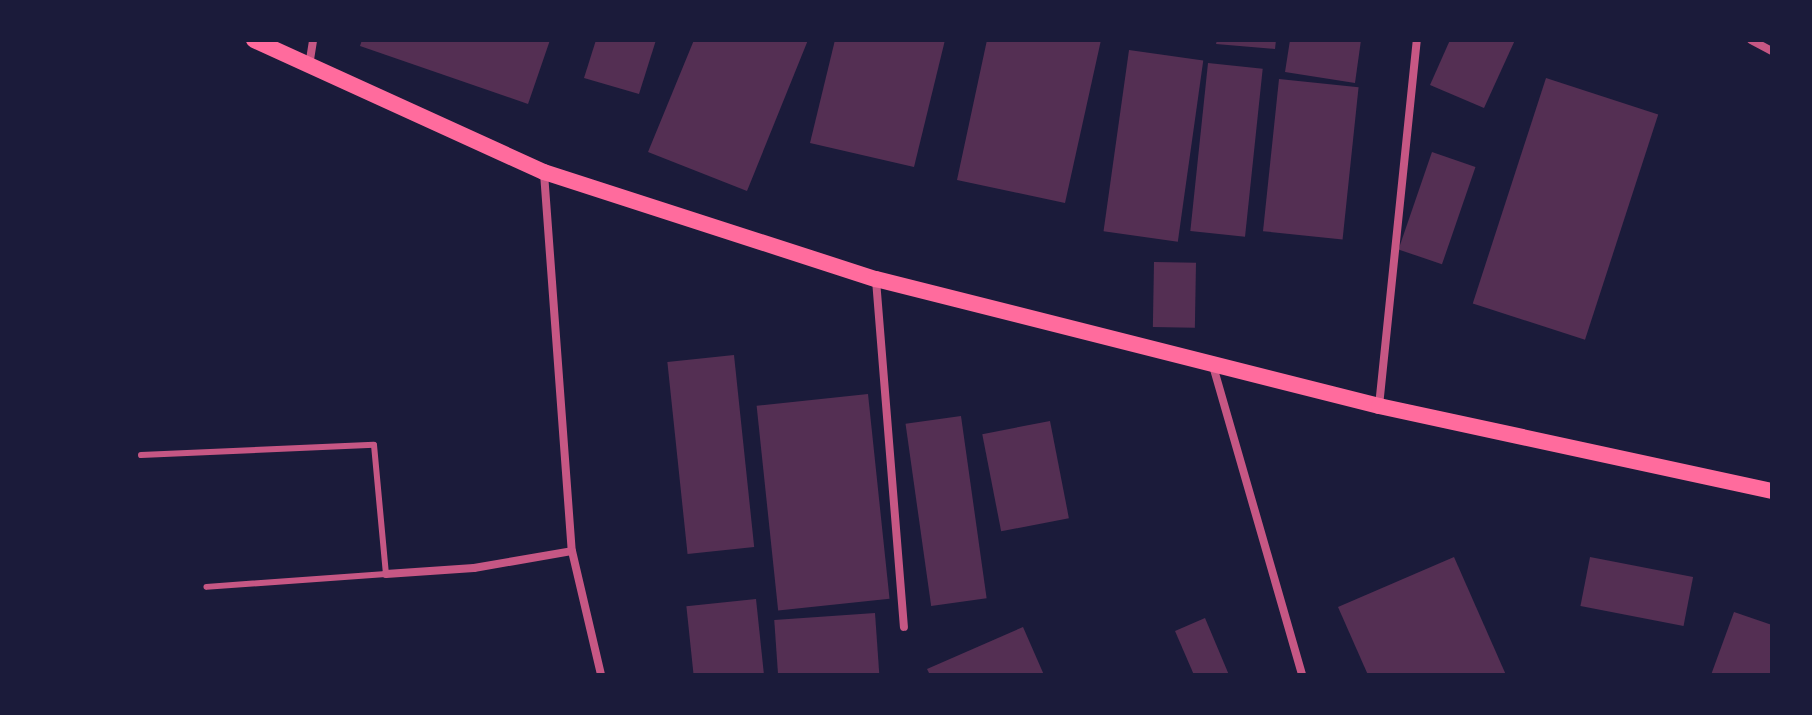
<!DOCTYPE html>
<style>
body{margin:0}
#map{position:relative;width:1812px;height:715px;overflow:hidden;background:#1b1b3a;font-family:"DejaVu Sans",sans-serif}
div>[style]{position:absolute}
.building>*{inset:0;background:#542f53;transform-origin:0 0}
.service>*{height:6px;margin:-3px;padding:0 3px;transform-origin:3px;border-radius:3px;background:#c65784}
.minor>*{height:8px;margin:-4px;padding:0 4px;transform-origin:4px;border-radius:4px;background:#c65784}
.secondary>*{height:16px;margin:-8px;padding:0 8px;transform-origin:8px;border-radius:8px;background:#ff6b9d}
span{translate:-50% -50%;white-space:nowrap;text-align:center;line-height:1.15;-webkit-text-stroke:6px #1b1b3a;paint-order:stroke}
.frame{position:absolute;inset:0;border:42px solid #1b1b3a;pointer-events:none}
</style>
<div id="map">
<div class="building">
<i style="clip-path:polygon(362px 40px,550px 40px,528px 104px,360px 46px)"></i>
<i style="clip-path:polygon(596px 40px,656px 40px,639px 94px,584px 78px)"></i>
<i style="clip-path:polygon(694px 40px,808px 40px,747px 191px,648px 152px)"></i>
<i style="clip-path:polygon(835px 40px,945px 40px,914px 167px,810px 143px)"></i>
<i style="clip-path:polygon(987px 40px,1101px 40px,1065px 203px,957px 180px)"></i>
<i style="clip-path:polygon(1217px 40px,1276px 40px,1275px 49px,1216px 44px)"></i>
<i style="clip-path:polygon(1290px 40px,1361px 40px,1355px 83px,1285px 72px)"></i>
<i style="clip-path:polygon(1450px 40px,1515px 40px,1484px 108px,1430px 85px)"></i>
<i style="left:1129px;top:50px;width:75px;height:183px;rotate:8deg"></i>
<i style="left:1208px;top:63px;width:55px;height:169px;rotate:6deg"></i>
<i style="left:1546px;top:78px;width:118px;height:237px;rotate:18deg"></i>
<i style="left:1279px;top:79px;width:80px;height:153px;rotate:6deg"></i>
<i style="left:1432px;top:152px;width:46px;height:103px;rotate:19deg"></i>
<i style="left:1154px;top:262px;width:42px;height:65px;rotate:1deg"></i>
<i style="left:734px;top:355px;width:193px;height:67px;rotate:84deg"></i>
<i style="left:868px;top:394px;width:206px;height:112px;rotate:84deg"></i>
<i style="left:961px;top:416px;width:184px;height:56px;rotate:82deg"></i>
<i style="left:1050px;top:421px;width:99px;height:69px;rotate:79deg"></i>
<i style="clip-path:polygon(1454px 557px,1506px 675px,1368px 675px,1338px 607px)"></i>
<i style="left:1590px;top:557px;width:105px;height:50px;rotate:11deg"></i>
<i style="left:756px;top:599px;width:76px;height:70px;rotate:84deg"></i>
<i style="clip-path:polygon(1734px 612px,1772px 625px,1772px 675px,1711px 675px)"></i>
<i style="left:875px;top:613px;width:62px;height:101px;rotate:86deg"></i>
<i style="clip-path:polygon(1205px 618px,1229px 675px,1194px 675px,1175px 631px)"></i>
<i style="clip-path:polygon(1023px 627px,1044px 675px,930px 675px,927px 669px)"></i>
</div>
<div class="service">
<i style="left:141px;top:455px;width:233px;rotate:-2.5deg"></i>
<i style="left:374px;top:445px;width:130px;rotate:84.7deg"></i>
<i style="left:386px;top:574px;width:180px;rotate:175.9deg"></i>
</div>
<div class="minor">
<i style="left:1751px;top:40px;width:24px;rotate:28deg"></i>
<i style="left:309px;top:66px;width:26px;rotate:-81deg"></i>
<i style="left:544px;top:173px;width:379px;rotate:85.8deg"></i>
<i style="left:572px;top:551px;width:127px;rotate:76.8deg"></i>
<i style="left:876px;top:280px;width:348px;rotate:85.4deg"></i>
<i style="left:1213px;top:366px;width:322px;rotate:73.9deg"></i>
<i style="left:1379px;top:406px;width:368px;rotate:-84.1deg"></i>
<i style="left:386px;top:574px;width:88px;rotate:-3.9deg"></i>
<i style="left:474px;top:568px;width:99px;rotate:-9.8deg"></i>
</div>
<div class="secondary">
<i style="left:254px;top:40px;width:319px;rotate:24.5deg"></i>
<i style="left:544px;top:172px;width:349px;rotate:17.9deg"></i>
<i style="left:876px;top:279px;width:519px;rotate:14.17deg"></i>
<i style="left:1379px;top:406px;width:402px;rotate:12.2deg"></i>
</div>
<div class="frame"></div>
</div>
